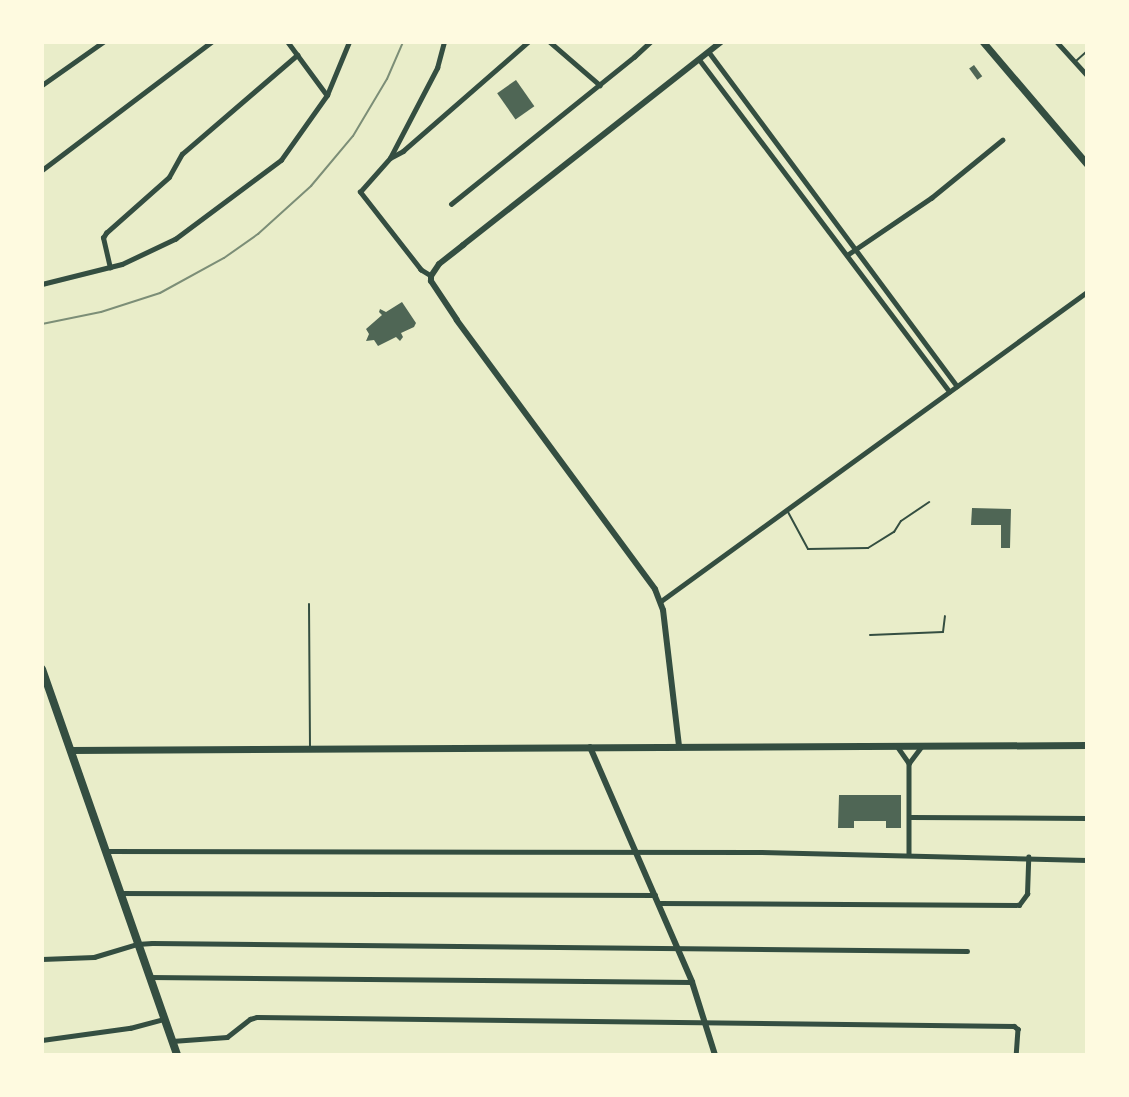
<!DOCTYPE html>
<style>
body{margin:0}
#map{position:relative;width:1129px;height:1097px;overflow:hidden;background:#e9edc9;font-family:Ubuntu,sans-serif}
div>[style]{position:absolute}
.building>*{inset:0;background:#4f6655;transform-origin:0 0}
.service>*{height:2px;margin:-1px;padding:0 1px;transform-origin:1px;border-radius:1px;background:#344e41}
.minor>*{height:4.5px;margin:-2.25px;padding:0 2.25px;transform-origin:2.25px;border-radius:2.25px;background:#344e41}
.tertiary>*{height:6px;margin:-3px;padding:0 3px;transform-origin:3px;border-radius:3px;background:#344e41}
.secondary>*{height:7px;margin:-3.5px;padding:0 3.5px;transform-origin:3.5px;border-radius:3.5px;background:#344e41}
.primary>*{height:8px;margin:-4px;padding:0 4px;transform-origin:4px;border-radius:4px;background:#344e41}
.rail>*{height:2px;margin:-1px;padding:0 1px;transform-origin:1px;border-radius:1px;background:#7c8e77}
span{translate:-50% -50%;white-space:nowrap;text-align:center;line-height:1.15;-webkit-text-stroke:6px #fefae0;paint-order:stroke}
.frame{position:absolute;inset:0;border:44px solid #fefae0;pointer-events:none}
</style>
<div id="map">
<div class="building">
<i style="left:974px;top:65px;width:14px;height:6px;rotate:54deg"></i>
<i style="left:516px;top:80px;width:32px;height:23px;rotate:55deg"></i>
<i style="clip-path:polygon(402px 302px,416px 323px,414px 327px,401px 333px,403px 337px,400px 341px,396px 337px,378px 346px,374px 340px,366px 341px,369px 334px,366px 329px,382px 315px,379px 312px,380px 309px,386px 312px)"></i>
<i style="clip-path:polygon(972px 508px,1011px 509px,1010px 548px,1001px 548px,1001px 525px,971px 525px)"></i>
<i style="clip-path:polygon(839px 795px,901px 795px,901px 828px,886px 828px,886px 821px,854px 821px,854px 828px,838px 828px)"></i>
</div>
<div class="service">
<i style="left:1076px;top:61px;width:15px;rotate:-42deg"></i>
<i style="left:788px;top:512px;width:42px;rotate:61.6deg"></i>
<i style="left:808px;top:549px;width:60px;rotate:-1deg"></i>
<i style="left:868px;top:548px;width:31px;rotate:-32deg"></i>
<i style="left:894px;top:532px;width:13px;rotate:-58deg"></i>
<i style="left:901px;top:521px;width:34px;rotate:-34deg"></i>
<i style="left:309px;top:604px;width:144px;rotate:89.6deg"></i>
<i style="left:870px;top:635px;width:73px;rotate:-2.4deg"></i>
<i style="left:943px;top:632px;width:16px;rotate:-83deg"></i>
</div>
<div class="minor">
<i style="left:288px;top:42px;width:66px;rotate:53.7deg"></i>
<i style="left:550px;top:42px;width:66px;rotate:40.7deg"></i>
<i style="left:1057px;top:42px;width:45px;rotate:47.7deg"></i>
<i style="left:709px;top:52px;width:416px;rotate:53.4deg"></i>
<i style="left:699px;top:59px;width:416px;rotate:53deg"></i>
<i style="left:42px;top:85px;width:75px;rotate:-35.2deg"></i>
<i style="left:390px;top:158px;width:102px;rotate:-62.4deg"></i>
<i style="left:437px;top:68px;width:27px;rotate:-75deg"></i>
<i style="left:42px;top:170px;width:212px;rotate:-37.1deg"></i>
<i style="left:451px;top:204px;width:235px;rotate:-38.8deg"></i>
<i style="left:634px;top:57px;width:22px;rotate:-43deg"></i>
<i style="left:847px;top:255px;width:102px;rotate:-34.2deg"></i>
<i style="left:931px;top:198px;width:92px;rotate:-39.2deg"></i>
<i style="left:110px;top:268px;width:31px;rotate:-103deg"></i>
<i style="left:103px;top:238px;width:6px;rotate:-59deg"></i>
<i style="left:106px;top:233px;width:84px;rotate:-41.6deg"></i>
<i style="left:169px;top:177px;width:26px;rotate:-61deg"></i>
<i style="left:182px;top:154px;width:152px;rotate:-40.7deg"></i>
<i style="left:431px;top:276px;width:12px;rotate:-149deg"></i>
<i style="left:421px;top:270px;width:99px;rotate:-128deg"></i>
<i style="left:360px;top:192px;width:45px;rotate:-48.6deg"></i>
<i style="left:390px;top:158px;width:15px;rotate:-28deg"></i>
<i style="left:403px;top:151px;width:166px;rotate:-41.1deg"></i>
<i style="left:42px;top:284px;width:82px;rotate:-14deg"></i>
<i style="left:122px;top:264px;width:59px;rotate:-25.3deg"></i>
<i style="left:175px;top:239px;width:132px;rotate:-36.7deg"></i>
<i style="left:281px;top:160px;width:80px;rotate:-54.7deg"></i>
<i style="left:327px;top:95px;width:57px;rotate:-67.5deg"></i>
<i style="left:661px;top:601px;width:526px;rotate:-35.96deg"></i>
<i style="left:897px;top:746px;width:21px;rotate:55deg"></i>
<i style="left:909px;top:763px;width:91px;rotate:90deg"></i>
<i style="left:909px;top:763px;width:21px;rotate:-53deg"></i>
<i style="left:910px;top:817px;width:177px;rotate:0.3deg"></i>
<i style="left:106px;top:851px;width:655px;rotate:0.09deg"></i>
<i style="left:761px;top:852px;width:326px;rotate:1.4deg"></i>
<i style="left:119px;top:893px;width:536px;rotate:0.21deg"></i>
<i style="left:658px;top:903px;width:361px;rotate:0.3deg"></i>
<i style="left:1019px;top:905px;width:14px;rotate:-54deg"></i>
<i style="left:1027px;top:894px;width:37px;rotate:-88deg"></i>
<i style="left:42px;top:959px;width:52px;rotate:-2.2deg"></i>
<i style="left:94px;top:957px;width:45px;rotate:-16.8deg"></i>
<i style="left:137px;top:944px;width:15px;rotate:-4deg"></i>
<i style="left:152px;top:943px;width:815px;rotate:0.56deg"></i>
<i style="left:149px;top:977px;width:543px;rotate:0.53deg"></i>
<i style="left:42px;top:1040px;width:89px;rotate:-7.8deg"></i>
<i style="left:130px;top:1028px;width:35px;rotate:-15deg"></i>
<i style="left:172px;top:1041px;width:55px;rotate:-4.2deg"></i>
<i style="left:227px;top:1037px;width:29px;rotate:-38deg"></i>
<i style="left:250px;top:1019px;width:7px;rotate:-16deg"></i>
<i style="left:257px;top:1017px;width:757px;rotate:0.68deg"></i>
<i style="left:1014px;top:1026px;width:5px;rotate:37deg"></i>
<i style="left:1018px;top:1029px;width:26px;rotate:94deg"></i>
</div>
<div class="tertiary">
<i style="left:679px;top:746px;width:137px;rotate:-96.7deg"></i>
<i style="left:663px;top:610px;width:22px;rotate:-111deg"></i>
<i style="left:655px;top:589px;width:334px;rotate:-126.4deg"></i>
<i style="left:457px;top:320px;width:47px;rotate:-123.7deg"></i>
<i style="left:431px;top:281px;width:5px;rotate:-90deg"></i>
<i style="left:431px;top:276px;width:14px;rotate:-56deg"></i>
<i style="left:439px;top:264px;width:31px;rotate:-38deg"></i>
<i style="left:463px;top:245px;width:328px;rotate:-38.2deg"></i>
<i style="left:590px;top:747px;width:256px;rotate:66.5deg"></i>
<i style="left:692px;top:982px;width:77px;rotate:72.5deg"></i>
</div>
<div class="secondary">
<i style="left:983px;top:42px;width:160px;rotate:49.6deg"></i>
<i style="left:70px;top:750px;width:1017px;rotate:-0.28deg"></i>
</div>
<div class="primary">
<i style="left:42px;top:669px;width:409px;rotate:70.7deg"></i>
</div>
<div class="rail">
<i style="left:42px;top:324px;width:60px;rotate:-11.5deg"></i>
<i style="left:101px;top:312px;width:62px;rotate:-17.9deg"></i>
<i style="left:160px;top:293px;width:73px;rotate:-28.7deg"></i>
<i style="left:224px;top:258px;width:42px;rotate:-35.2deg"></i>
<i style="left:258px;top:234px;width:72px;rotate:-42.2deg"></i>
<i style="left:311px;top:186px;width:65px;rotate:-50deg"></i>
<i style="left:353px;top:136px;width:66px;rotate:-59.2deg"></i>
<i style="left:387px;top:79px;width:40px;rotate:-66.6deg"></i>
</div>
<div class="frame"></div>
</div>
